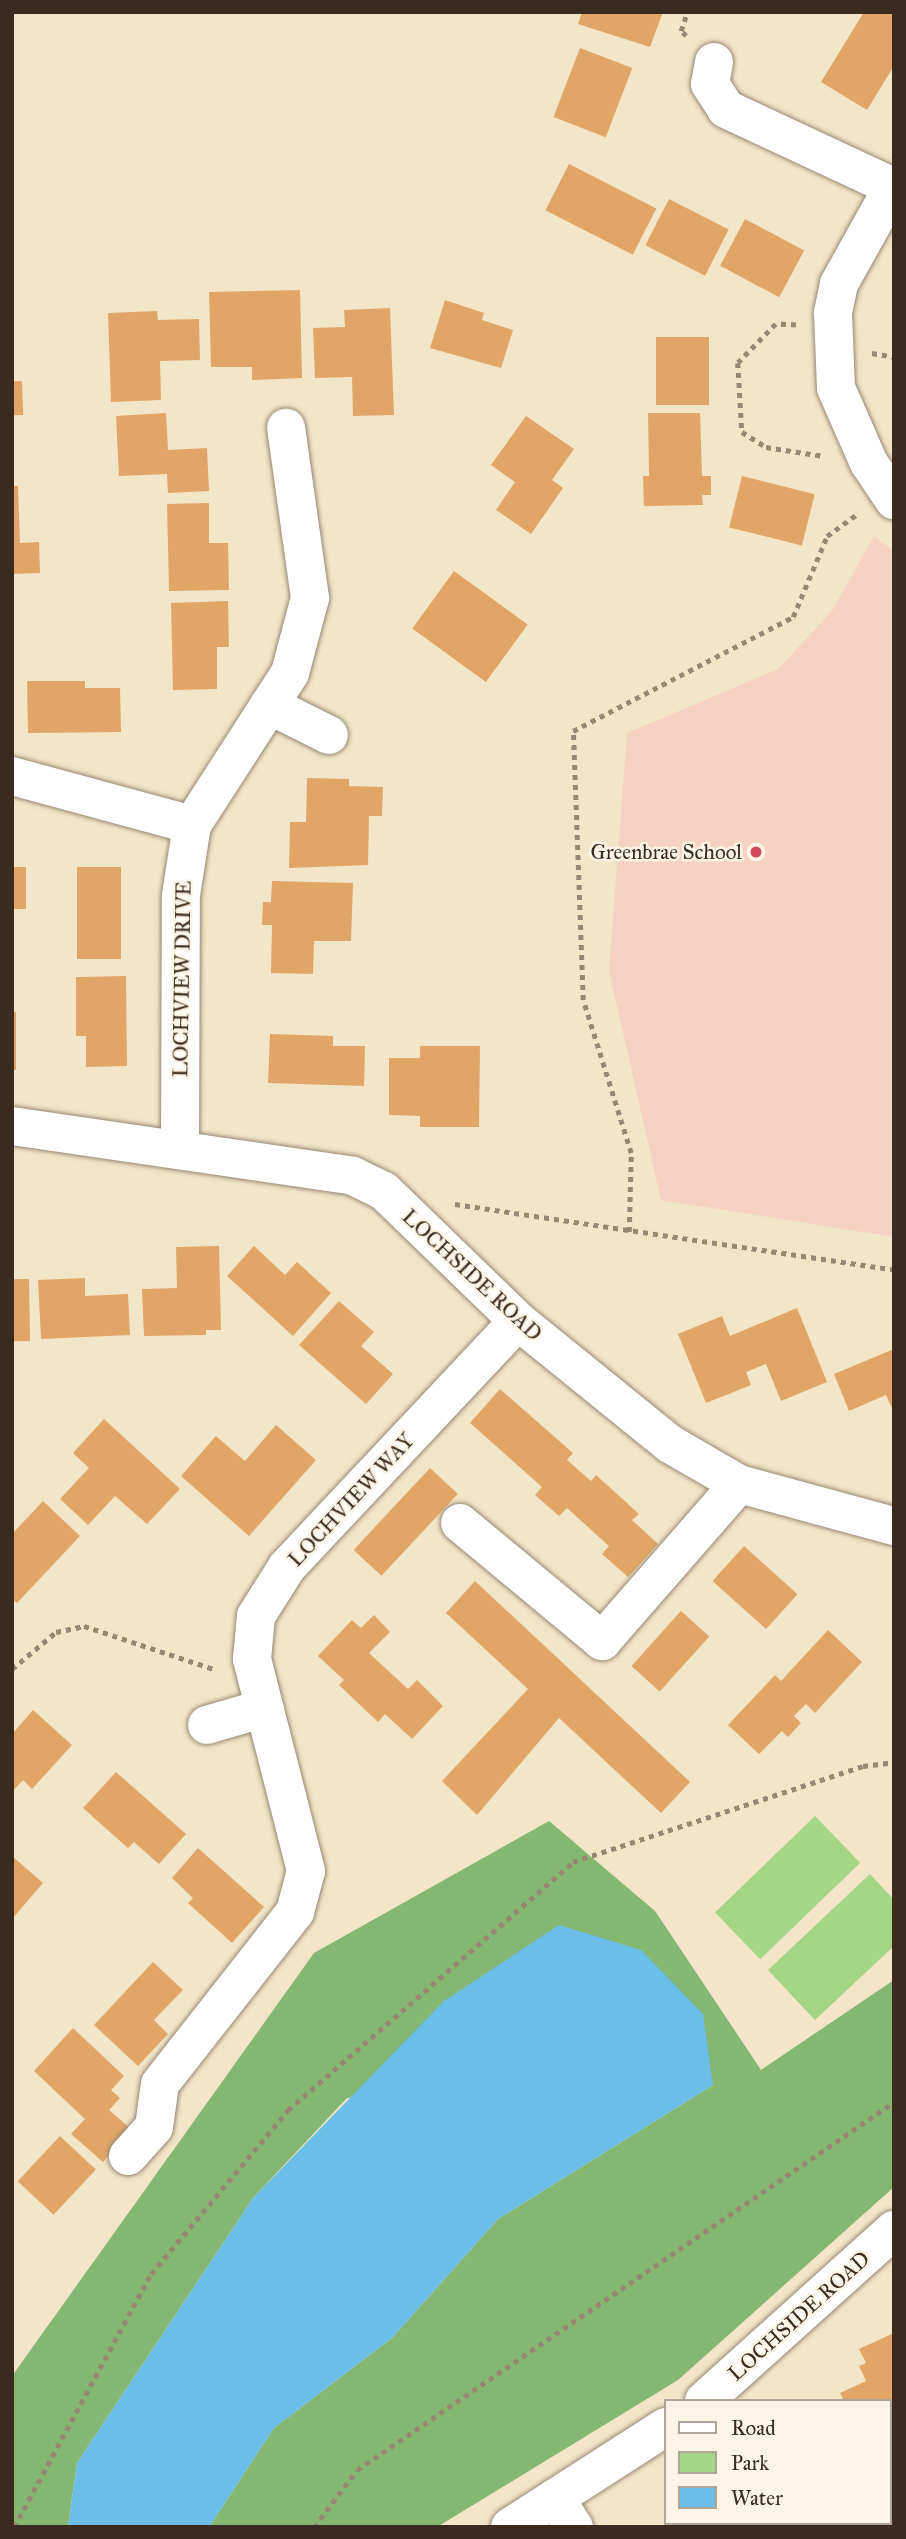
<!DOCTYPE html>
<style>
body{margin:0}
#map{position:relative;width:906px;height:2539px;overflow:hidden;background:#f2e5c8;font-family:"IM FELL Great Primer",serif}
div>[style]{position:absolute}
.built>*{inset:0;background:#f5d2c2}
.green>*{inset:0;background:#a4d685;transform-origin:0 0}
.forest>*{inset:0;background:#83b772}
.water>*{inset:0;background:#6bbee7}
.building>*{inset:0;background:#e1a667;transform-origin:0 0}
.path>*{height:4.5px;margin-top:-2.25px;transform-origin:0;background:repeating-linear-gradient(90deg,#968873 0 5px,transparent 0 10px)}
.roads{filter:drop-shadow(0 0 2px #968873) drop-shadow(0 0 2px #968873)}
.minor>*{height:38px;margin:-19px;padding:0 19px;transform-origin:19px;border-radius:19px;background:#fff}
.dots>*{width:19px;height:19px;translate:-50% -50%;box-sizing:border-box;border:4px solid #fcf5e5;border-radius:50%}
span{translate:-50% -50%;white-space:nowrap;text-align:center;line-height:1.15;-webkit-text-stroke:5px #fcf5e5;paint-order:stroke}
.poi-label{font-size:21px;color:#3b2a1e}
.right{translate:-100% -50%;text-align:right}
.street-label{font-size:21px;color:#3b2a1e}
.frame{position:absolute;inset:0;border:14px solid #3b2a1e;pointer-events:none}
.legend{position:absolute;left:664px;top:2399px;width:228px;height:126px;box-sizing:border-box;background:#fcf5e5;border:2px solid #afa495;margin:0;padding:9px 12px;list-style:none;font-size:21px;color:#3b2a1e}
.legend li{display:flex;align-items:center;gap:14px;height:35px}
.legend b{width:35px;border:2px solid #afa495}
</style>
<div id="map">
<div class="built">
<i style="clip-path:polygon(874px 536px,894px 551px,894px 1237px,661px 1200px,609px 971px,627px 733px,778px 669px,832px 611px)"></i>
</div>
<div class="green">
<i style="left:815px;top:1816px;width:65px;height:139px;rotate:46deg"></i>
<i style="clip-path:polygon(870px 1874px,894px 1900px,894px 1946px,815px 2020px,768px 1970px)"></i>
</div>
<div class="forest">
<i style="clip-path:polygon(549px 1821px,655px 1911px,761px 2070px,894px 1980px,894px 2187px,678px 2380px,437px 2527px,209px 2527px,274px 2428px,392px 2338px,498px 2219px,713px 2085px,347px 2098px,253px 2198px,77px 2463px,68px 2527px,12px 2527px,12px 2376px,314px 1953px)"></i>
</div>
<div class="water">
<i style="clip-path:polygon(559px 1925px,641px 1950px,703px 2014px,713px 2085px,498px 2219px,392px 2338px,274px 2428px,209px 2527px,68px 2527px,77px 2463px,253px 2198px,444px 2001px)"></i>
</div>
<div class="building">
<i style="clip-path:polygon(582px 12px,663px 12px,650px 47px,578px 24px)"></i>
<i style="clip-path:polygon(864px 12px,894px 12px,894px 66px,867px 110px,821px 82px)"></i>
<i style="left:580px;top:48px;width:56px;height:74px;rotate:21deg"></i>
<i style="left:569px;top:164px;width:98px;height:52px;rotate:27deg"></i>
<i style="left:669px;top:199px;width:67px;height:52px;rotate:27deg"></i>
<i style="left:745px;top:219px;width:67px;height:53px;rotate:28deg"></i>
<i style="clip-path:polygon(300px 290px,302px 378px,252px 380px,252px 367px,211px 367px,209px 292px)"></i>
<i style="clip-path:polygon(445px 300px,484px 313px,482px 320px,513px 330px,501px 368px,430px 348px)"></i>
<i style="clip-path:polygon(390px 308px,394px 415px,353px 416px,352px 377px,315px 378px,313px 328px,345px 327px,344px 310px)"></i>
<i style="clip-path:polygon(157px 311px,158px 320px,199px 319px,200px 360px,160px 361px,161px 400px,111px 402px,108px 313px)"></i>
<i style="left:656px;top:337px;width:53px;height:68px"></i>
<i style="left:22px;top:381px;width:34px;height:10px;rotate:88deg"></i>
<i style="clip-path:polygon(166px 413px,168px 450px,207px 448px,209px 491px,168px 493px,167px 474px,119px 476px,116px 416px)"></i>
<i style="clip-path:polygon(648px 413px,700px 413px,702px 476px,711px 476px,711px 495px,702px 495px,703px 505px,644px 506px,643px 476px,649px 476px)"></i>
<i style="clip-path:polygon(526px 416px,574px 449px,552px 480px,563px 488px,531px 534px,496px 510px,515px 482px,491px 465px)"></i>
<i style="left:742px;top:476px;width:75px;height:53px;rotate:14deg"></i>
<i style="clip-path:polygon(12px 486px,18px 486px,20px 543px,39px 542px,40px 573px,12px 574px)"></i>
<i style="clip-path:polygon(209px 503px,209px 543px,228px 543px,229px 590px,169px 591px,167px 504px)"></i>
<i style="left:454px;top:571px;width:91px;height:71px;rotate:36deg"></i>
<i style="clip-path:polygon(228px 601px,229px 647px,217px 647px,217px 689px,173px 690px,171px 603px)"></i>
<i style="clip-path:polygon(27px 681px,85px 681px,85px 688px,120px 688px,121px 732px,28px 733px)"></i>
<i style="clip-path:polygon(307px 778px,349px 779px,349px 786px,383px 787px,382px 816px,369px 816px,368px 865px,289px 868px,290px 822px,306px 822px)"></i>
<i style="left:12px;top:867px;width:14px;height:42px"></i>
<i style="left:77px;top:867px;width:44px;height:92px"></i>
<i style="clip-path:polygon(272px 881px,353px 883px,351px 941px,314px 941px,313px 974px,271px 973px,272px 925px,262px 925px,263px 902px,271px 902px)"></i>
<i style="clip-path:polygon(126px 976px,127px 1066px,86px 1067px,86px 1036px,76px 1036px,76px 977px)"></i>
<i style="left:12px;top:1012px;width:4px;height:58px"></i>
<i style="clip-path:polygon(270px 1034px,333px 1036px,333px 1046px,365px 1046px,364px 1086px,268px 1083px)"></i>
<i style="clip-path:polygon(420px 1046px,480px 1046px,479px 1127px,420px 1127px,420px 1116px,389px 1115px,389px 1058px,420px 1058px)"></i>
<i style="clip-path:polygon(219px 1246px,221px 1330px,206px 1330px,206px 1335px,144px 1336px,142px 1289px,177px 1288px,176px 1247px)"></i>
<i style="clip-path:polygon(254px 1246px,285px 1275px,297px 1262px,331px 1293px,293px 1336px,227px 1276px)"></i>
<i style="clip-path:polygon(85px 1278px,85px 1296px,128px 1294px,130px 1335px,41px 1339px,38px 1280px)"></i>
<i style="left:29px;top:1279px;width:62px;height:17px;rotate:89deg"></i>
<i style="clip-path:polygon(339px 1301px,374px 1332px,361px 1346px,393px 1374px,366px 1404px,299px 1345px)"></i>
<i style="clip-path:polygon(797px 1308px,827px 1382px,781px 1401px,766px 1364px,746px 1372px,751px 1385px,706px 1403px,678px 1334px,722px 1316px,730px 1336px)"></i>
<i style="clip-path:polygon(894px 1349px,894px 1413px,886px 1395px,849px 1411px,834px 1374px)"></i>
<i style="clip-path:polygon(500px 1389px,573px 1453px,567px 1460px,591px 1481px,596px 1475px,639px 1514px,632px 1520px,658px 1544px,628px 1577px,602px 1554px,609px 1546px,567px 1508px,559px 1516px,535px 1495px,542px 1487px,470px 1423px)"></i>
<i style="clip-path:polygon(104px 1419px,180px 1489px,147px 1524px,115px 1496px,88px 1525px,60px 1499px,89px 1468px,73px 1453px)"></i>
<i style="clip-path:polygon(276px 1425px,316px 1460px,249px 1536px,181px 1476px,216px 1436px,245px 1461px)"></i>
<i style="left:430px;top:1468px;width:38px;height:112px;rotate:43deg"></i>
<i style="clip-path:polygon(43px 1501px,80px 1536px,17px 1603px,12px 1599px,12px 1534px)"></i>
<i style="left:744px;top:1546px;width:72px;height:47px;rotate:42deg"></i>
<i style="clip-path:polygon(475px 1581px,690px 1782px,661px 1813px,559px 1718px,477px 1815px,442px 1781px,528px 1689px,446px 1613px)"></i>
<i style="left:681px;top:1611px;width:38px;height:74px;rotate:42deg"></i>
<i style="clip-path:polygon(374px 1615px,390px 1632px,369px 1653px,408px 1689px,417px 1680px,443px 1706px,412px 1739px,385px 1714px,378px 1722px,339px 1685px,344px 1680px,318px 1656px,352px 1620px,361px 1628px)"></i>
<i style="clip-path:polygon(828px 1630px,862px 1662px,815px 1713px,806px 1704px,794px 1716px,801px 1723px,788px 1737px,782px 1731px,759px 1754px,728px 1725px,775px 1675px,781px 1681px)"></i>
<i style="clip-path:polygon(33px 1710px,72px 1745px,32px 1789px,23px 1780px,12px 1792px,12px 1734px)"></i>
<i style="clip-path:polygon(116px 1772px,186px 1834px,159px 1864px,134px 1842px,128px 1848px,83px 1808px)"></i>
<i style="clip-path:polygon(198px 1848px,264px 1907px,232px 1943px,188px 1903px,193px 1898px,172px 1878px)"></i>
<i style="clip-path:polygon(12px 1856px,43px 1883px,12px 1919px)"></i>
<i style="clip-path:polygon(153px 1962px,183px 1990px,154px 2020px,168px 2034px,138px 2066px,94px 2025px)"></i>
<i style="clip-path:polygon(73px 2028px,124px 2076px,111px 2090px,120px 2098px,109px 2110px,132px 2130px,103px 2162px,71px 2134px,85px 2119px,34px 2071px)"></i>
<i style="left:60px;top:2136px;width:49px;height:62px;rotate:43deg"></i>
<i style="clip-path:polygon(894px 2333px,894px 2406px,890px 2408px,890px 2401px,844px 2401px,840px 2393px,866px 2381px,859px 2366px,866px 2363px,859px 2349px)"></i>
<i style="left:700px;top:2523px;width:46px;height:4px"></i>
</div>
<div class="path">
<i style="left:686px;top:36px;width:7px;rotate:-135deg"></i>
<i style="left:681px;top:31px;width:20px;rotate:-72deg"></i>
<i style="left:796px;top:325px;width:20px;rotate:-177deg"></i>
<i style="left:776px;top:324px;width:54px;rotate:134.3deg"></i>
<i style="left:738px;top:363px;width:69px;rotate:86.7deg"></i>
<i style="left:742px;top:432px;width:28px;rotate:32deg"></i>
<i style="left:766px;top:447px;width:58px;rotate:9deg"></i>
<i style="left:872px;top:353px;width:22px;rotate:10deg"></i>
<i style="left:455px;top:1204px;width:444px;rotate:8.5deg"></i>
<i style="left:629px;top:1232px;width:79px;rotate:-88.5deg"></i>
<i style="left:631px;top:1153px;width:160px;rotate:-107.4deg"></i>
<i style="left:583px;top:1000px;width:269px;rotate:-92.1deg"></i>
<i style="left:573px;top:731px;width:248px;rotate:-27.4deg"></i>
<i style="left:793px;top:617px;width:88px;rotate:-67.2deg"></i>
<i style="left:827px;top:536px;width:39px;rotate:-36deg"></i>
<i style="left:12px;top:1669px;width:57px;rotate:-40.1deg"></i>
<i style="left:56px;top:1632px;width:29px;rotate:-12deg"></i>
<i style="left:84px;top:1626px;width:137px;rotate:18.3deg"></i>
<i style="left:14px;top:2527px;width:288px;rotate:-61.6deg"></i>
<i style="left:151px;top:2274px;width:214px;rotate:-50.1deg"></i>
<i style="left:288px;top:2110px;width:378px;rotate:-41deg"></i>
<i style="left:573px;top:1862px;width:305px;rotate:-18.3deg"></i>
<i style="left:863px;top:1766px;width:31px;rotate:-7deg"></i>
<i style="left:314px;top:2527px;width:71px;rotate:-53deg"></i>
<i style="left:357px;top:2470px;width:651px;rotate:-34.42deg"></i>
</div>
<div class="roads">
<div class="minor">
<i style="left:714px;top:62px;width:22px;rotate:100deg"></i>
<i style="left:710px;top:84px;width:30px;rotate:57deg"></i>
<i style="left:726px;top:109px;width:184px;rotate:25deg"></i>
<i style="left:894px;top:185px;width:113px;rotate:119.1deg"></i>
<i style="left:839px;top:284px;width:30px;rotate:102deg"></i>
<i style="left:833px;top:313px;width:75px;rotate:87.7deg"></i>
<i style="left:836px;top:388px;width:82px;rotate:66.3deg"></i>
<i style="left:869px;top:463px;width:45px;rotate:56deg"></i>
<i style="left:269px;top:705px;width:67px;rotate:26.6deg"></i>
<i style="left:12px;top:776px;width:187px;rotate:15.2deg"></i>
<i style="left:12px;top:1126px;width:345px;rotate:8.3deg"></i>
<i style="left:353px;top:1176px;width:34px;rotate:26deg"></i>
<i style="left:384px;top:1191px;width:187px;rotate:44.1deg"></i>
<i style="left:518px;top:1321px;width:196px;rotate:39deg"></i>
<i style="left:670px;top:1444px;width:80px;rotate:30.1deg"></i>
<i style="left:739px;top:1484px;width:161px;rotate:15.2deg"></i>
<i style="left:180px;top:1150px;width:255px;rotate:-89.8deg"></i>
<i style="left:181px;top:895px;width:71px;rotate:-81.1deg"></i>
<i style="left:192px;top:825px;width:181px;rotate:-57.2deg"></i>
<i style="left:290px;top:673px;width:78px;rotate:-75.1deg"></i>
<i style="left:310px;top:598px;width:172px;rotate:-98deg"></i>
<i style="left:460px;top:1523px;width:185px;rotate:39.7deg"></i>
<i style="left:602px;top:1641px;width:208px;rotate:-48.9deg"></i>
<i style="left:207px;top:1725px;width:60px;rotate:-16.3deg"></i>
<i style="left:128px;top:2156px;width:39px;rotate:-48deg"></i>
<i style="left:154px;top:2127px;width:43px;rotate:-82.1deg"></i>
<i style="left:160px;top:2084px;width:219px;rotate:-51.9deg"></i>
<i style="left:295px;top:1912px;width:42px;rotate:-75deg"></i>
<i style="left:306px;top:1871px;width:219px;rotate:-104.3deg"></i>
<i style="left:252px;top:1659px;width:43px;rotate:-84.7deg"></i>
<i style="left:256px;top:1616px;width:58px;rotate:-57.7deg"></i>
<i style="left:287px;top:1567px;width:337px;rotate:-46.8deg"></i>
<i style="left:704px;top:2401px;width:256px;rotate:-42deg"></i>
<i style="left:555px;top:2498px;width:35px;rotate:57deg"></i>
<i style="left:510px;top:2527px;width:185px;rotate:-32.7deg"></i>
</div>
</div>
<div class="dots">
<i style="left:756px;top:852px;background:#d1495b"></i>
</div>
<div class="poi-label">
<span class="right" style="left:742px;top:852px">Greenbrae School</span>
</div>
<div class="street-label">
<span style="left:182px;top:979px;rotate:-89deg">LOCHVIEW DRIVE</span>
<span style="left:472px;top:1275px;rotate:43deg">LOCHSIDE ROAD</span>
<span style="left:351px;top:1500px;rotate:-47deg">LOCHVIEW WAY</span>
<span style="left:799px;top:2316px;rotate:-42deg">LOCHSIDE ROAD</span>
</div>
<div class="frame"></div>
<ul class="legend">
<li><b style="height:9px;background:#fff"></b>Road</li>
<li><b style="height:19px;background:#a4d685"></b>Park</li>
<li><b style="height:19px;background:#6bbee7"></b>Water</li>
</ul>
</div>
